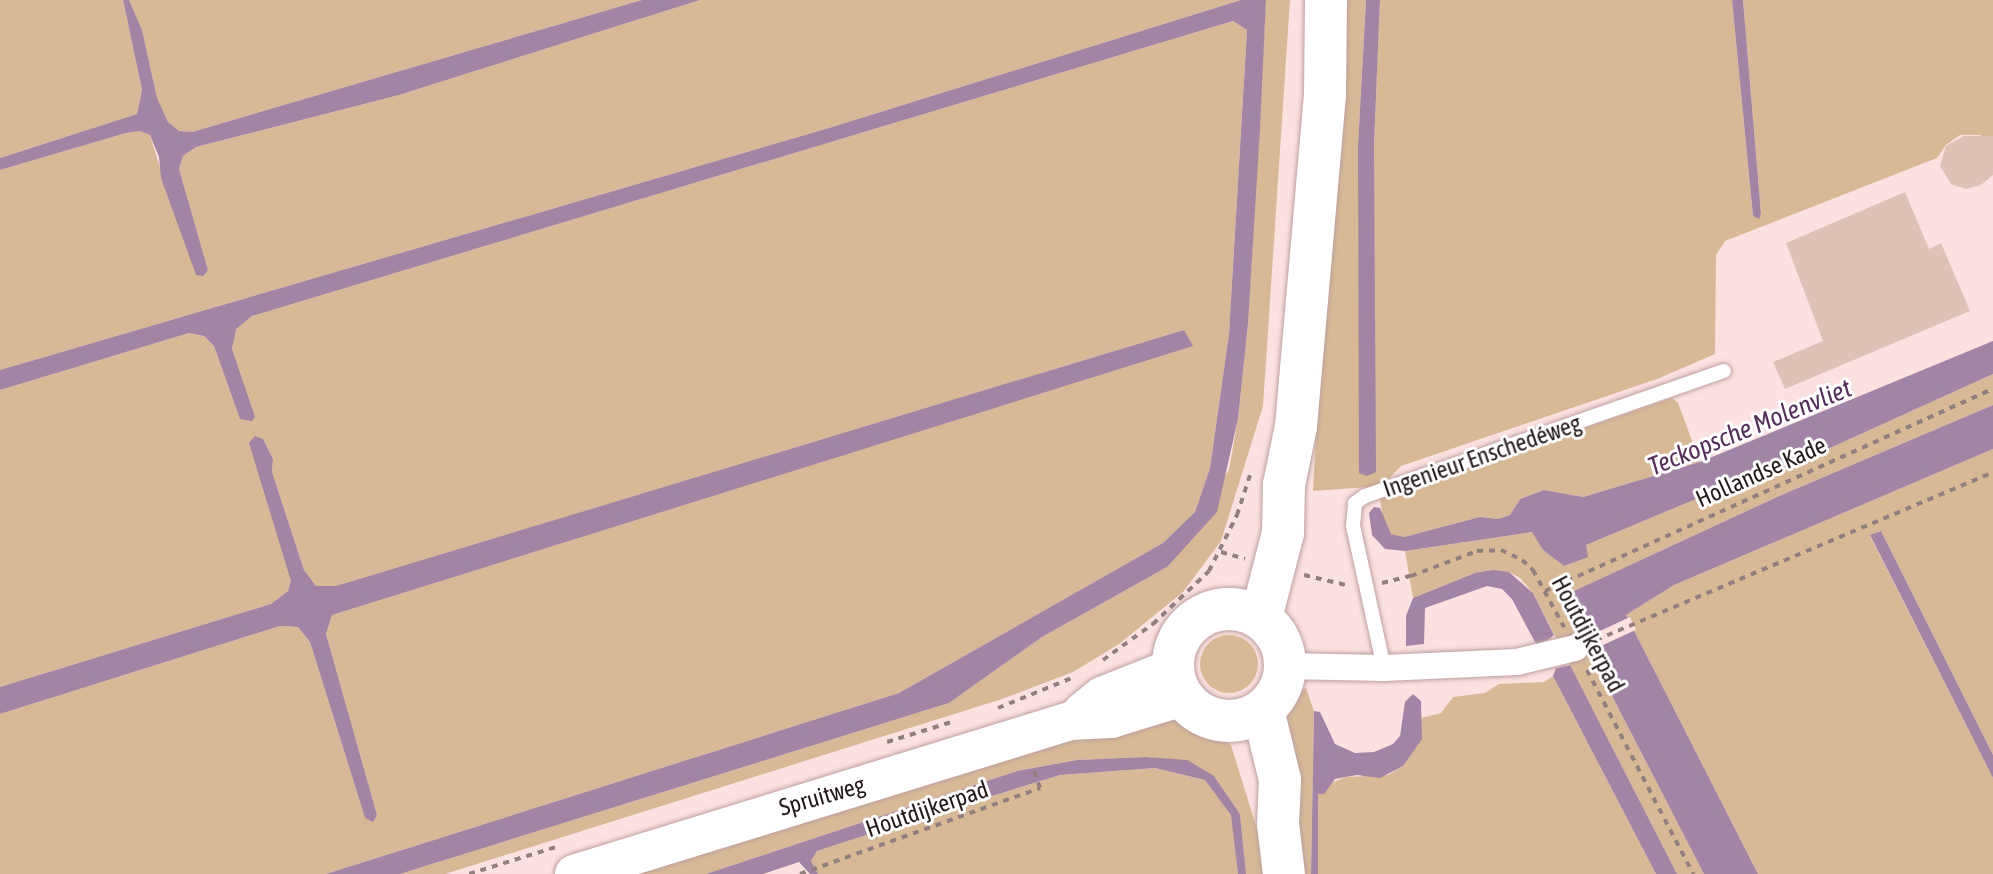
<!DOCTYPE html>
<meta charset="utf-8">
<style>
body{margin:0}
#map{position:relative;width:1993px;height:874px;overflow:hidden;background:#fce1e1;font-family:"Asap Condensed",sans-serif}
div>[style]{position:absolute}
.green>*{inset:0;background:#d7ba95}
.round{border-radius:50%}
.water>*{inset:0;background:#a184a6}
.pier>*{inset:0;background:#fce1e1;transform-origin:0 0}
.building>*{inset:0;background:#dec2b5}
.path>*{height:4px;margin-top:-2px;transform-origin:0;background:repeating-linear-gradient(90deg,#927f7f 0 6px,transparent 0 12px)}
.roads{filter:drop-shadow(0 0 2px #be9f9f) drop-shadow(0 0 2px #be9f9f)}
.service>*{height:14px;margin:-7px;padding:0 7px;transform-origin:7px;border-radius:7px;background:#fff}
.minor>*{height:26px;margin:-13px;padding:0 13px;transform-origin:13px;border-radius:13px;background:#fff}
.secondary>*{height:38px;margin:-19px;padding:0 19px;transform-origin:19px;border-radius:19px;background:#fff}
.primary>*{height:42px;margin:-21px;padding:0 21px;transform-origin:21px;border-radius:21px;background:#fff}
.primary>.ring{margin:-21px;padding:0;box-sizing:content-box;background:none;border:42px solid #fff;border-radius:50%}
span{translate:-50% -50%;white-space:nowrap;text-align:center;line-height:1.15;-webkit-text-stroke:6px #fff;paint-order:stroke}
.street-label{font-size:24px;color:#241919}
.water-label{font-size:26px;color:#552e5c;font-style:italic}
</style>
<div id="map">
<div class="green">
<i style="clip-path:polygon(0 0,123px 0,142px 90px,137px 114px,0 158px)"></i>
<i style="clip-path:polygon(129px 0,642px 0,192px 132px,179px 131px,168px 122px,157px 99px,142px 30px)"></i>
<i style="clip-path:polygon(700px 0,1241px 0,829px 128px,0 370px,0 170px,126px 133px,140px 131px,150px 135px,170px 200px,208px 270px,179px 169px,183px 156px,196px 147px,399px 95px)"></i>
<i style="clip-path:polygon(1266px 0,1290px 0,1263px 406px,1221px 541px,1183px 592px,1119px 644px,1073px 672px,1002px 699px,445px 874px,400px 874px,949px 703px,1042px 637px,1167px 567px,1229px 470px,1238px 419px,1248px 324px)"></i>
<i style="clip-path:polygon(1339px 0,1366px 0,1358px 145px,1374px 145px,1380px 0,1732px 0,1753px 216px,1758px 218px,1761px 214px,1743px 0,1993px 0,1993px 141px,1980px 135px,1960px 135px,1946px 145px,1937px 158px,1725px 241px,1716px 255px,1715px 354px,1657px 379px,1401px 466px,1382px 486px,1313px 491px)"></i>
<i style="clip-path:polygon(1233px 21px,1247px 30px,1229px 334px,1210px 468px,1195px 512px,1163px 543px,899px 693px,326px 874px,0 874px,0 714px,280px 626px,298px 627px,310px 642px,365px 818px,373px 821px,377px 815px,326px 634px,332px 615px,1192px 345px,1184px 330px,337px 586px,316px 586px,304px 570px,272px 472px,273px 459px,263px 439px,292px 581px,288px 591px,271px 604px,0 687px,0 390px,189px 333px,204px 336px,214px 346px,240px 418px,254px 417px,232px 349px,235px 329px,252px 316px)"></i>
<i style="clip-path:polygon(1993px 374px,1993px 405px,1777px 497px,1561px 597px,1704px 874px,1677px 874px,1533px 593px,1520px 578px,1509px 572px,1475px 573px,1413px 598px,1405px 551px,1533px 532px,1543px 550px,1564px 566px,1587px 557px,1586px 545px,1739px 481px,1830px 448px)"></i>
<i style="clip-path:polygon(1672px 398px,1678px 403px,1700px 462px,1583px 497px,1544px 490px,1520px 499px,1510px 515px,1498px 519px,1480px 517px,1404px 537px,1391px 535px,1383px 519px,1380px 498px)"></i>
<i style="clip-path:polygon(1993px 449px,1993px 755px,1881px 531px,1870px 536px,1993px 778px,1993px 874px,1758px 874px,1626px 615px,1674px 585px)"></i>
<i class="round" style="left:1200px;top:635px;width:58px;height:58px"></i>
<i style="clip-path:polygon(1553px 676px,1656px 874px,1318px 874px,1317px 794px,1324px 794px,1329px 784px,1346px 777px,1388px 775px,1403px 766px,1421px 739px,1421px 718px,1441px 713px,1453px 697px,1485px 693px,1499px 684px,1544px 682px)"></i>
<i style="clip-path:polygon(1306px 688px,1314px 711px,1311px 874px,1298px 874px,1282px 711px,1296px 693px)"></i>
<i style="clip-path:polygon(1169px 713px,1193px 719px,1231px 745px,1265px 855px,1266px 874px,1246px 874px,1240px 814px,1214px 776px,1165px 759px,1146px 757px,1077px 760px,1017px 771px,706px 874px,609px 874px,883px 788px)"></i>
<i style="clip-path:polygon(1155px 768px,1205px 780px,1232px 815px,1238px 874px,818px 874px,811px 861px,817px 851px,866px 835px,1060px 775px)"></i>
</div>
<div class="water">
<i style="clip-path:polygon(123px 0,129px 0,142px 30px,157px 98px,168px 122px,179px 131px,192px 132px,642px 0,700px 0,399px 95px,196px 147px,183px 156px,179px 169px,208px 270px,203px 276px,196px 275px,161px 178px,159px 157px,150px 135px,140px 131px,126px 133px,0 170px,0 158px,137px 114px,142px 90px)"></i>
<i style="clip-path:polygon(1241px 0,1266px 0,1260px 128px,1248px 324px,1238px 419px,1217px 512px,1167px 567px,1042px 637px,949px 703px,400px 874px,326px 874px,899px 693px,1163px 543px,1195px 512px,1210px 468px,1229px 334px,1247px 30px,1233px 21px,252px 316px,236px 329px,232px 349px,255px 417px,252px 421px,240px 419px,214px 346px,204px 336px,189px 333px,0 390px,0 370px,829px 128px)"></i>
<i style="clip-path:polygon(1366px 0,1380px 0,1374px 145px,1376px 472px,1367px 476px,1359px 473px,1358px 145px)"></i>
<i style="clip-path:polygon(1732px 0,1743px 0,1761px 214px,1759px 219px,1753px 216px)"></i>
<i style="clip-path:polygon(1184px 330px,1193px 346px,332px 615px,326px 634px,377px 815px,373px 822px,365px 818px,310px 642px,298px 627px,280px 626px,0 714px,0 687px,271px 604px,288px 591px,291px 581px,249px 443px,255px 436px,263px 439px,273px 459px,272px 472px,304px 570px,316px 586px,336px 586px)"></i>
<i style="clip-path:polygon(1993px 341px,1993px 374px,1830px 448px,1739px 481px,1586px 545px,1588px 557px,1564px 566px,1543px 550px,1532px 532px,1405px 551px,1385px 549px,1372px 535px,1369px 513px,1374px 507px,1380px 508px,1391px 534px,1404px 537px,1480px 517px,1498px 519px,1510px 515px,1520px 499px,1544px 490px,1583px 497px,1700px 462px)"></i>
<i style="clip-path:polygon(1993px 405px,1993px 449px,1674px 585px,1626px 615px,1758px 874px,1704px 874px,1561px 597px,1777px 497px)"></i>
<i style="clip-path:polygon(1881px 531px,1993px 755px,1993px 778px,1870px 535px)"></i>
<i style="clip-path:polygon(1493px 570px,1509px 572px,1533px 593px,1554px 635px,1548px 640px,1536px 644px,1512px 599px,1502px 589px,1487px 586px,1425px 608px,1424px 644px,1406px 646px,1406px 616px,1413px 598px,1475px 573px)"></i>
<i style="clip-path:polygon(1570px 665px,1677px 874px,1656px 874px,1553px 676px,1556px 668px)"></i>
<i style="clip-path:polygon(1413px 694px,1421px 701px,1422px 739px,1403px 766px,1380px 778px,1357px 775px,1335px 779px,1324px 794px,1318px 794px,1318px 874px,1311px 874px,1314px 711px,1320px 712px,1335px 744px,1355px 753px,1374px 752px,1393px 744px,1400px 736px,1405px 702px)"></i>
<i style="clip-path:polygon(1146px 757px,1187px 760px,1214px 776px,1240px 814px,1246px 874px,1238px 874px,1231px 815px,1205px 780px,1155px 768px,1060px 775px,866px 835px,817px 851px,811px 861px,818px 874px,810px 874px,799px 862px,763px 874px,706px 874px,1017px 771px,1077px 760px)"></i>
</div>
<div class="pier">
<i style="left:1630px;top:617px;width:14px;height:55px;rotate:65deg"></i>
</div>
<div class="building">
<i style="clip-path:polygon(1964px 136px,1993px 136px,1993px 175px,1981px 185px,1966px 189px,1951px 184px,1940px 166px,1946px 146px)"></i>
<i style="clip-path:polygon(1905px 192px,1929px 249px,1941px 243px,1970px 311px,1785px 389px,1773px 362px,1823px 341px,1786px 243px)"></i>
</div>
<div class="path">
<i style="left:1221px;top:552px;width:25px;rotate:16deg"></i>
<i style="left:1304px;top:575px;width:43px;rotate:13.4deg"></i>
<i style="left:1382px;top:583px;width:30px;rotate:-14deg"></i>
<i style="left:1411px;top:576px;width:71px;rotate:-20.7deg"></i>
<i style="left:1477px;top:551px;width:24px;rotate:-2deg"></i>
<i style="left:1501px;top:550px;width:23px;rotate:25deg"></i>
<i style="left:1522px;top:560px;width:15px;rotate:42deg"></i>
<i style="left:1533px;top:570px;width:65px;rotate:61.5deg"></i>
<i style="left:1545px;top:591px;width:491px;rotate:-24.3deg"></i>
<i style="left:1596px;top:640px;width:431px;rotate:-22.9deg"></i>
<i style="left:1103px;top:660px;width:62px;rotate:-35.8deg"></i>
<i style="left:1153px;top:624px;width:77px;rotate:-43.4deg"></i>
<i style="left:1209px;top:571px;width:63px;rotate:-63.4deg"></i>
<i style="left:1237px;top:515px;width:42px;rotate:-72deg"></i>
<i style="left:1587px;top:670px;width:230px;rotate:62.5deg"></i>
<i style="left:998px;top:708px;width:80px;rotate:-22.1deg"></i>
<i style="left:887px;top:742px;width:71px;rotate:-17.2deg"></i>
<i style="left:469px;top:874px;width:94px;rotate:-17.3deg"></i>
<i style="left:800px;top:874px;width:255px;rotate:-19.7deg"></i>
<i style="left:1040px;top:788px;width:23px;rotate:-110deg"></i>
</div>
<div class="roads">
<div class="service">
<i style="left:1384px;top:668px;width:145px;rotate:-102.3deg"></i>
<i style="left:1353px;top:526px;width:23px;rotate:-85deg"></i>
<i style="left:1355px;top:503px;width:12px;rotate:-35deg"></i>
<i style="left:1365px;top:496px;width:380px;rotate:-19.2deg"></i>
</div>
<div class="minor">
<i style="left:1286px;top:666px;width:98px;rotate:1.2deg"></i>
<i style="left:1384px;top:668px;width:133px;rotate:-2.6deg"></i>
<i style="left:1517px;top:662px;width:60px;rotate:-13.6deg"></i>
</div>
<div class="secondary">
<i style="left:1082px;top:712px;width:26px;rotate:-39deg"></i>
<i style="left:1102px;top:696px;width:75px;rotate:-21.8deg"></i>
<i style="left:574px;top:874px;width:519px;rotate:-17.14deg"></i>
<i style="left:1070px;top:721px;width:41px;rotate:-2.8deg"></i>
<i style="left:1111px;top:719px;width:75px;rotate:-17deg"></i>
</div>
<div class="primary">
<i class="ring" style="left:1173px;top:609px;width:70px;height:70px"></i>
<i style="left:1261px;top:618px;width:88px;rotate:-75.5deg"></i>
<i style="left:1283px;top:533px;width:48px;rotate:-88.8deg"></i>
<i style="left:1284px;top:485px;width:60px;rotate:-78.5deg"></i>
<i style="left:1296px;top:426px;width:332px;rotate:-85deg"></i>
<i style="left:1325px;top:95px;width:95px;rotate:-89.4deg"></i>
<i style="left:1263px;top:710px;width:72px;rotate:76.3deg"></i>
<i style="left:1280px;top:780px;width:44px;rotate:92.6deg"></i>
<i style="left:1278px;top:824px;width:50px;rotate:83.2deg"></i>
</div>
</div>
<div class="street-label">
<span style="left:1482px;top:456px;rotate:-19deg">Ingenieur Enschedéweg</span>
<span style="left:1761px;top:472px;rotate:-24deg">Hollandse Kade</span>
<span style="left:1588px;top:634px;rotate:62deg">Houtdijkerpad</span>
<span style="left:822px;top:796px;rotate:-16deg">Spruitweg</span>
<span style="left:927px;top:809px;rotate:-19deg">Houtdijkerpad</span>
</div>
<div class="water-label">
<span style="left:1750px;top:428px;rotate:-22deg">Teckopsche Molenvliet</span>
</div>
</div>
